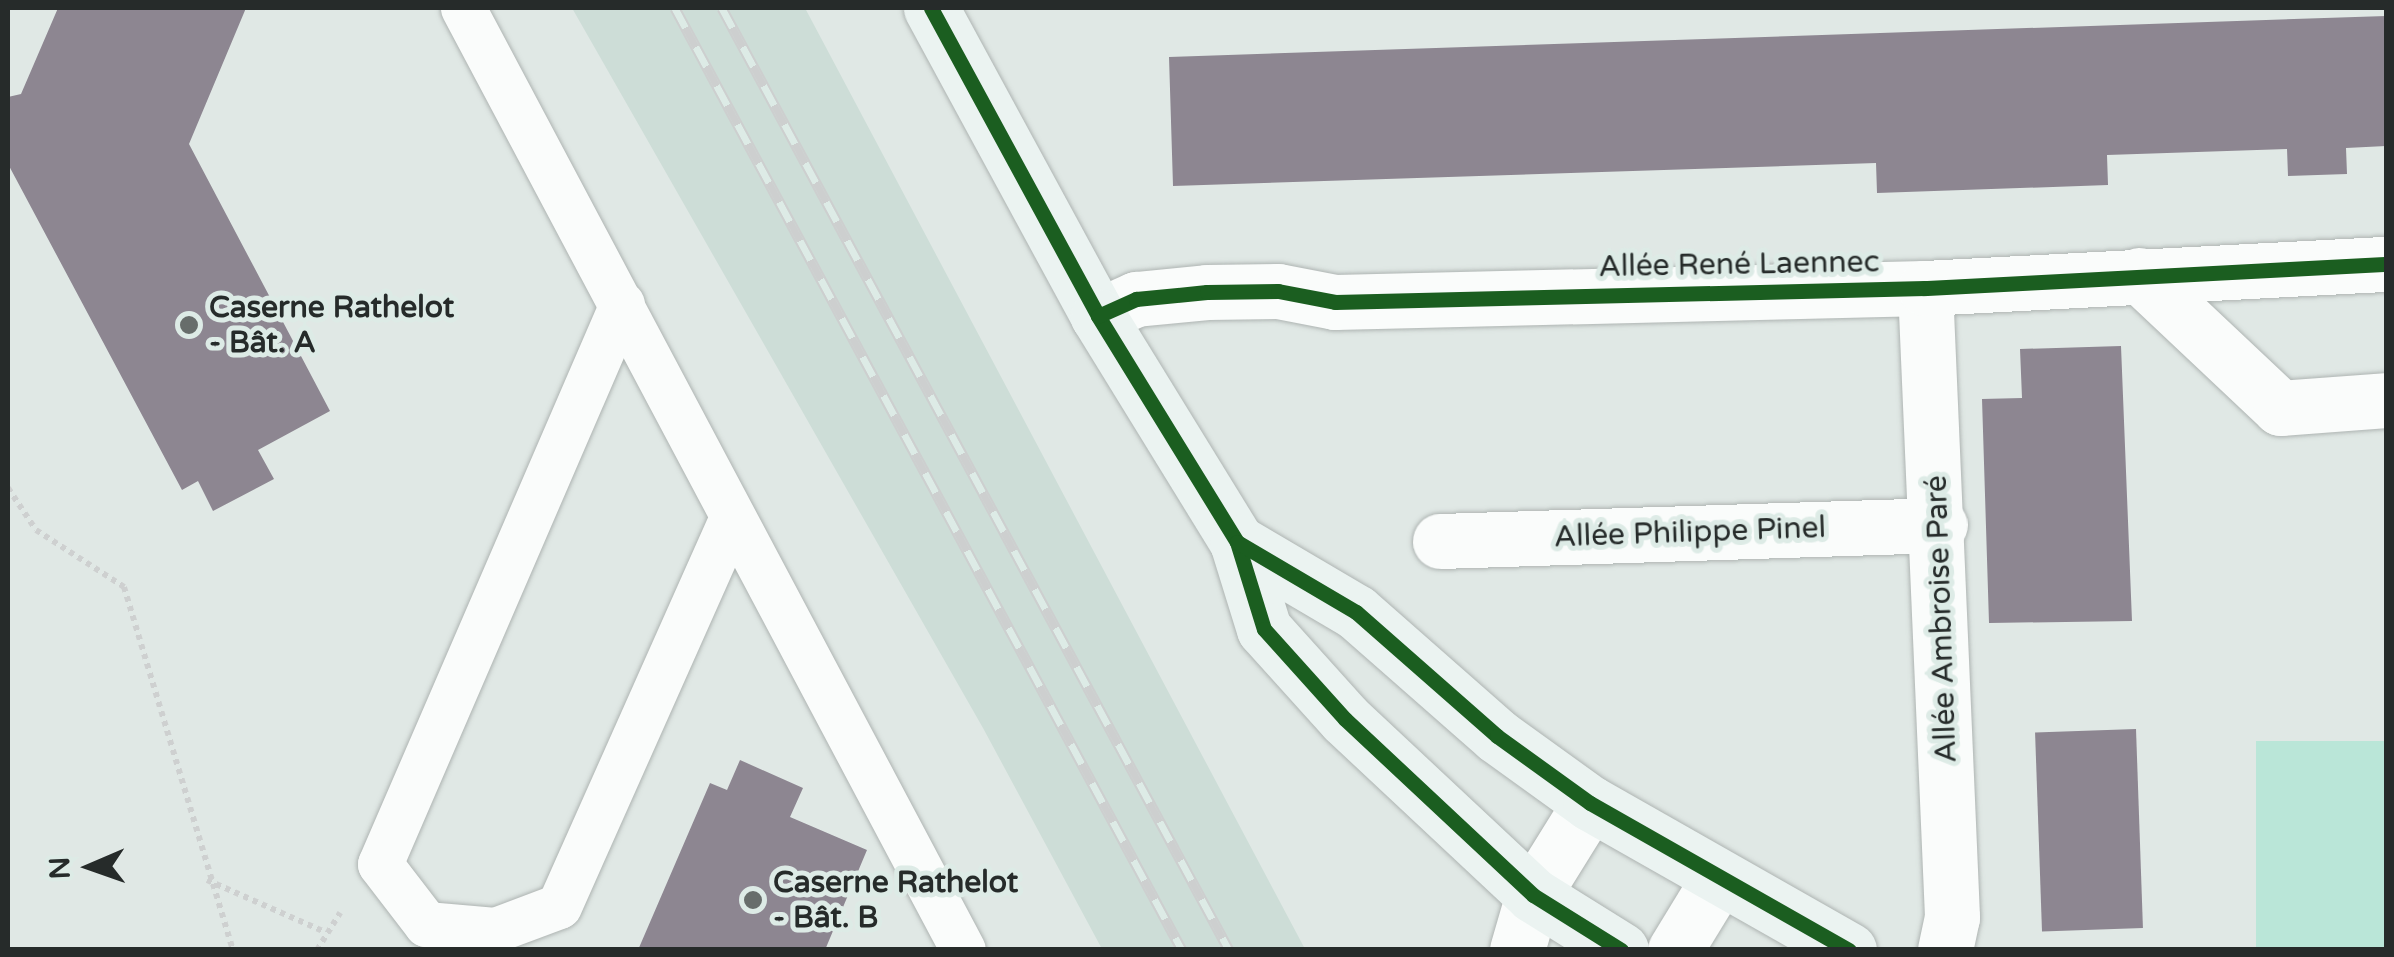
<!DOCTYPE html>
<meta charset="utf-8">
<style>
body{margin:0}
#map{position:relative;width:2394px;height:957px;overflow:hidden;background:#e0e8e5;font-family:"Varela Round",sans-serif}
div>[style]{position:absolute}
.built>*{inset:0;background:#cdddd7}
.green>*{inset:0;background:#bae6d8;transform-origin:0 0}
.building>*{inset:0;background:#8d8691;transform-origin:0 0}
.path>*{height:6px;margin-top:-3px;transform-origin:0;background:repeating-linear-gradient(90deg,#ced0d0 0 5px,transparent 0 10px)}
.roads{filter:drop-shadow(0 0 2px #aeb4b2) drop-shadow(0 0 2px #aeb4b2)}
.lane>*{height:45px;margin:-22.5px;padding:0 22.5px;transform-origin:22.5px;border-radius:22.5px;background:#fafcfb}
.street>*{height:55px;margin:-27.5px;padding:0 27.5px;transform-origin:27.5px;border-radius:27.5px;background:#fafcfb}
.secondary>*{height:55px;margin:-27.5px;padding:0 27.5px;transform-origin:27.5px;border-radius:27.5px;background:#ebf3f1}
.rail>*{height:11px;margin-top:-5.5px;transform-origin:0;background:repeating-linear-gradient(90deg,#ddebe6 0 22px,#cdcfcf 0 44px);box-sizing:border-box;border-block:2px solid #cdcfcf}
.cycleway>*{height:15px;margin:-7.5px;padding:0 7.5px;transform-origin:7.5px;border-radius:7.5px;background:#1b5e20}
.dots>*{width:28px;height:28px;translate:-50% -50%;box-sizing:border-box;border:5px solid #ddebe6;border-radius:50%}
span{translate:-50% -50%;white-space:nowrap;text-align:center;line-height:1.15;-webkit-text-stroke:10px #ddebe6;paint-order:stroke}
.street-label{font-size:30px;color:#262b2a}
.poi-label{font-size:30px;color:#262b2a;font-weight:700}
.left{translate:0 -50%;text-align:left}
.frame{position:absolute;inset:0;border:10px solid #262b2a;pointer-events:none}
.north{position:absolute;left:40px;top:817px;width:100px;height:100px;-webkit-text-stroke:8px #ddebe6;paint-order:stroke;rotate:268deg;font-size:28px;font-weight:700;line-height:40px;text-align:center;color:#262b2a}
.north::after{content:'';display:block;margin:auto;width:35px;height:45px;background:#262b2a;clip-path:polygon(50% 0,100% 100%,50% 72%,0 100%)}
</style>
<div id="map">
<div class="built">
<i style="clip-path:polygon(572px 8px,805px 8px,1305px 949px,1102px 949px,983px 728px)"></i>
</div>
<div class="green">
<i style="left:2386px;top:741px;width:208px;height:130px;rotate:90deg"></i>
</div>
<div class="building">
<i style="clip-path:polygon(58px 8px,246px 8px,189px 144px,330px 411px,258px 450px,274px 479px,213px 511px,198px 481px,182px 490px,8px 164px,8px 97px,21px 94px)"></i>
<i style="clip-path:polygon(2386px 16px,2386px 146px,2346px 148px,2347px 174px,2288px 176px,2287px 149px,2107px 155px,2108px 185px,1877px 193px,1876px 163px,1173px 186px,1169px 57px)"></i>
<i style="clip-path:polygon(2121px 346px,2132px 621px,1989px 623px,1982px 399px,2022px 398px,2020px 349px)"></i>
<i style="left:2136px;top:729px;width:199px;height:101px;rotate:88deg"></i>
<i style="clip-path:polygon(740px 760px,803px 788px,790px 817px,867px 850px,825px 950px,638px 950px,710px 783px,727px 790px)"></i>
</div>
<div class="path">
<i style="left:8px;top:488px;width:50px;rotate:56.3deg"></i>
<i style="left:36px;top:530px;width:105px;rotate:32.9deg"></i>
<i style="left:124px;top:587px;width:379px;rotate:73.3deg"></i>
<i style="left:207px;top:880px;width:129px;rotate:23.8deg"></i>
<i style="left:317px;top:950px;width:44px;rotate:-58.1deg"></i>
</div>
<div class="roads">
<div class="lane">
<i style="left:463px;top:8px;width:1066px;rotate:62.04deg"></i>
<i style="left:622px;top:304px;width:610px;rotate:113.37deg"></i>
<i style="left:380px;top:864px;width:76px;rotate:52.5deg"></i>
<i style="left:426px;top:924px;width:69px;rotate:5deg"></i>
<i style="left:495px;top:930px;width:68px;rotate:-20.6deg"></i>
<i style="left:559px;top:906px;width:425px;rotate:-66deg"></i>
</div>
<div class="street">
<i style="left:2139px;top:275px;width:194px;rotate:43.3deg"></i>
<i style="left:2280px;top:408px;width:106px;rotate:-4.3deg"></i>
<i style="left:1925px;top:288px;width:630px;rotate:87.54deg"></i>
<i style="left:1952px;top:917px;width:34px;rotate:102deg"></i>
<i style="left:1098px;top:316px;width:42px;rotate:-24.1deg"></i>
<i style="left:1136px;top:299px;width:71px;rotate:-5.6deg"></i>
<i style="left:1207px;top:292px;width:71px;rotate:-0.8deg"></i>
<i style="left:1278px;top:291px;width:58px;rotate:10.9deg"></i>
<i style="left:1335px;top:302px;width:590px;rotate:-1.36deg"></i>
<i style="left:1925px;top:288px;width:462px;rotate:-3deg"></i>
<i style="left:1440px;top:541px;width:500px;rotate:-1.83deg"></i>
<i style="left:1517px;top:950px;width:57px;rotate:-73.8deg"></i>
<i style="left:1533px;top:895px;width:108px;rotate:-58.2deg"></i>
<i style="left:1675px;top:950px;width:84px;rotate:-58.6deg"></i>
</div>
<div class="secondary">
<i style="left:931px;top:8px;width:350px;rotate:61.5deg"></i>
<i style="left:1098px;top:316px;width:265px;rotate:58.4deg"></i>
<i style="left:1237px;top:542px;width:91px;rotate:72.8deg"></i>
<i style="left:1264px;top:629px;width:121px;rotate:48deg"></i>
<i style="left:1345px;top:719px;width:258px;rotate:43.1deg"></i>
<i style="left:1533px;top:895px;width:104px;rotate:32deg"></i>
<i style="left:1237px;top:542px;width:138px;rotate:30.5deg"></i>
<i style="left:1356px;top:612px;width:188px;rotate:41.3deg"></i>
<i style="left:1497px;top:736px;width:115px;rotate:35.8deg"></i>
<i style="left:1590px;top:803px;width:298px;rotate:29.6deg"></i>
</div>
</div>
<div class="rail">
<i style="left:675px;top:8px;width:1070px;rotate:61.71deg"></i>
<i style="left:722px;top:8px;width:1070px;rotate:61.71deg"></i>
</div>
<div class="cycleway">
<i style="left:931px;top:8px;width:350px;rotate:61.5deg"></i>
<i style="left:1098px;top:316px;width:265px;rotate:58.4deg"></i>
<i style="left:1237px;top:542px;width:91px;rotate:72.8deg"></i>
<i style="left:1264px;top:629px;width:121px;rotate:48deg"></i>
<i style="left:1345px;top:719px;width:258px;rotate:43.1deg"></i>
<i style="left:1533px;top:895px;width:104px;rotate:32deg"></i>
<i style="left:1098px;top:316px;width:42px;rotate:-24.1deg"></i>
<i style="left:1136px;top:299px;width:71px;rotate:-5.6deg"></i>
<i style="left:1207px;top:292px;width:71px;rotate:-0.8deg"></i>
<i style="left:1278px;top:291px;width:58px;rotate:10.9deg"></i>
<i style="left:1335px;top:302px;width:590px;rotate:-1.36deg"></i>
<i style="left:1925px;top:288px;width:462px;rotate:-3deg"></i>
<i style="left:1237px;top:542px;width:138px;rotate:30.5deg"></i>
<i style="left:1356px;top:612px;width:188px;rotate:41.3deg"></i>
<i style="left:1497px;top:736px;width:115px;rotate:35.8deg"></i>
<i style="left:1590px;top:803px;width:298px;rotate:29.6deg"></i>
</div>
<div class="dots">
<i style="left:189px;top:325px;background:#676d6b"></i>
<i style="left:753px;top:900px;background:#676d6b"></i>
</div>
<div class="street-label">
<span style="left:1739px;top:265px;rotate:-1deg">Allée René Laennec</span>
<span style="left:1690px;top:533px;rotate:-2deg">Allée Philippe Pinel</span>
<span style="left:1942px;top:619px;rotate:-92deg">Allée Ambroise Paré</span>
</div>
<div class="poi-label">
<span class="left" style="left:209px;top:325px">Caserne Rathelot<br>- Bât. A</span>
<span class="left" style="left:773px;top:900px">Caserne Rathelot<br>- Bât. B</span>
</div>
<div class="frame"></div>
<div class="north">N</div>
</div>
